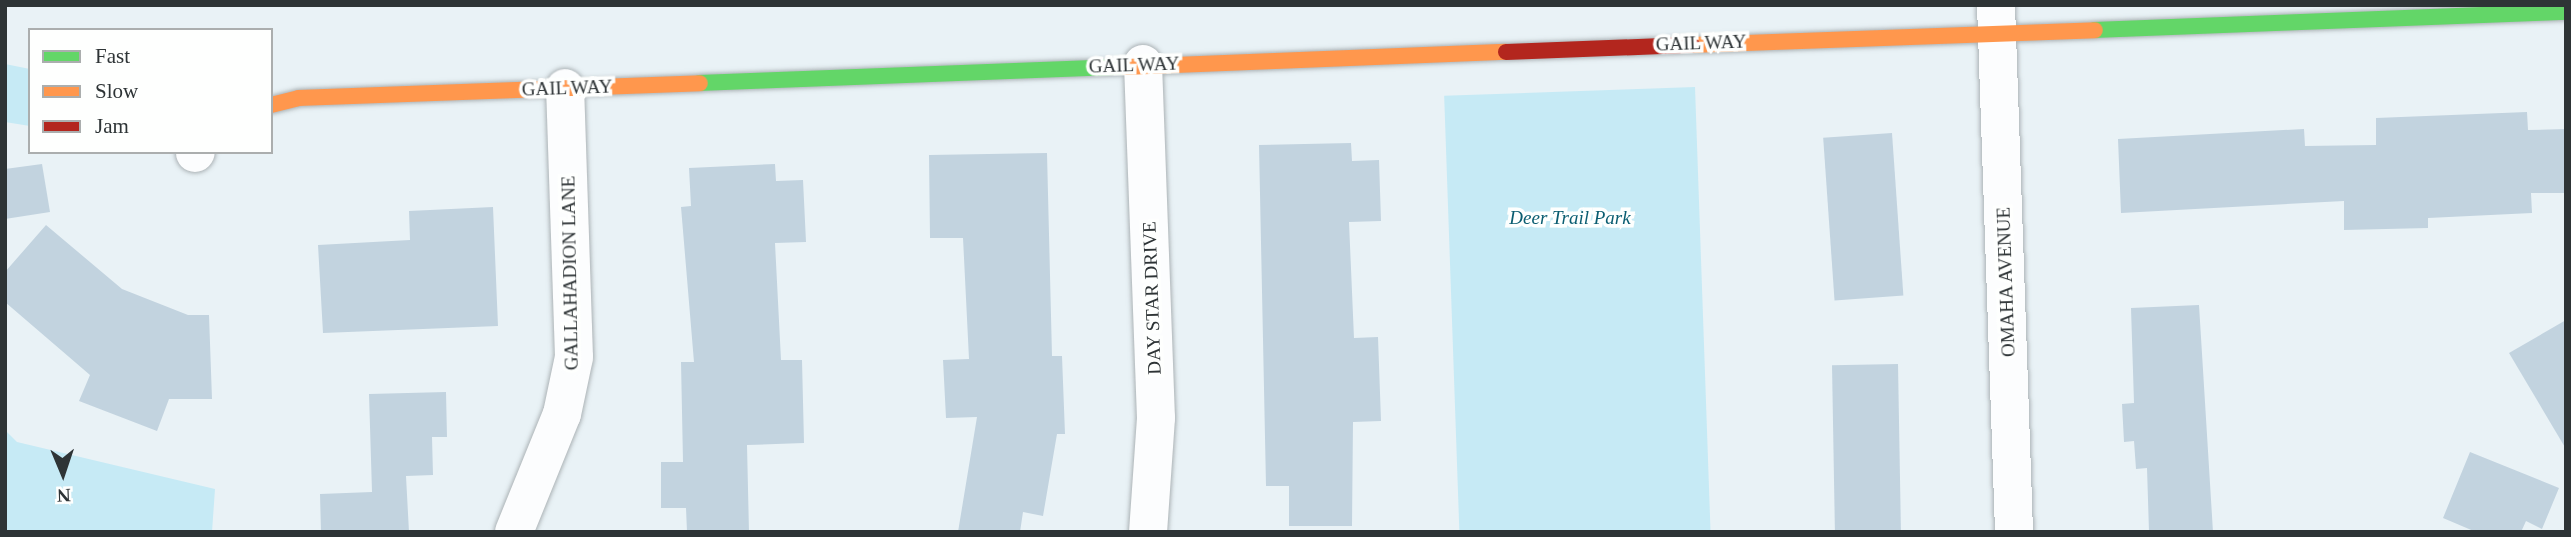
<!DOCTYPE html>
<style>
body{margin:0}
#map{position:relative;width:2571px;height:537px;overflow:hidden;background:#e9f2f6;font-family:"Times New Roman",serif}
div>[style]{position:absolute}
.green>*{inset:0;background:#c6eaf5;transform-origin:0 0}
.building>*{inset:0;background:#c2d3df;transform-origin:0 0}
.roads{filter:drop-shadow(0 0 2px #acb3b6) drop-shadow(0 0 2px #acb3b6)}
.street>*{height:38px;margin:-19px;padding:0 19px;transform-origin:19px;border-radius:19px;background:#fcfdfe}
.fast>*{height:16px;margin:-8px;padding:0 8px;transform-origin:8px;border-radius:8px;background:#63d668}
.slow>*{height:16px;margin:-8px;padding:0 8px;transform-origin:8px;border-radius:8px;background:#ff974d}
.jam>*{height:16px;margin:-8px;padding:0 8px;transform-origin:8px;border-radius:8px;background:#b3261e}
span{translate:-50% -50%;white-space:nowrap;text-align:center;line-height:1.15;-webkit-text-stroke:7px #fefffe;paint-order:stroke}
.street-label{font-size:19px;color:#2e3436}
.park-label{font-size:19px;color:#0a5d71;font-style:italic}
.frame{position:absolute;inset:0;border:7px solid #2e3436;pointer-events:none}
.legend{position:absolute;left:28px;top:28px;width:245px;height:126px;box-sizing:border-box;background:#fefffe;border:2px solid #abaeae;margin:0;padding:9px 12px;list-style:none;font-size:21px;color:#2e3436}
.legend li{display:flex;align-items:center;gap:14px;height:35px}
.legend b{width:35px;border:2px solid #abaeae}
.north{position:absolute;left:28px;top:439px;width:70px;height:70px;-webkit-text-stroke:5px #fefffe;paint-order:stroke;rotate:178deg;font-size:19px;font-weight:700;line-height:28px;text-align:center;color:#2e3436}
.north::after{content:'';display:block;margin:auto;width:24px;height:32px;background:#2e3436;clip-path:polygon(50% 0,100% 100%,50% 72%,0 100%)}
</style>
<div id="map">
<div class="green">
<i style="clip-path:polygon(5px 64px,30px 69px,30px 126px,5px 122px)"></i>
<i style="left:1695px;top:87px;width:445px;height:251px;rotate:88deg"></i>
<i style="clip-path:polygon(5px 430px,17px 442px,215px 489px,212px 532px,5px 532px)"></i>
</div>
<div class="building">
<i style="clip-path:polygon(2527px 112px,2528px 130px,2566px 129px,2566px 193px,2531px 193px,2532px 213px,2428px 218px,2428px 228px,2344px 230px,2344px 201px,2121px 213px,2118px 139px,2304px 129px,2305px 146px,2376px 145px,2376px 118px)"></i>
<i style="left:1892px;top:133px;width:163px;height:69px;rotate:86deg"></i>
<i style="clip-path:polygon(1351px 143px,1352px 161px,1379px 160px,1381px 221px,1349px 222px,1354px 338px,1378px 337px,1381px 421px,1353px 422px,1352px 526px,1289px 526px,1289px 486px,1266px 486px,1259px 145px)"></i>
<i style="clip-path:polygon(1047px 153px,1052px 356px,1062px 356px,1065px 434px,1057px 434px,1043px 516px,1023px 512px,1020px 532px,958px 532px,977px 417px,946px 418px,943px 360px,969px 359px,963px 238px,930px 238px,929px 155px)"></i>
<i style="clip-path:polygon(42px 164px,50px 212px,5px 219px,5px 169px)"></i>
<i style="clip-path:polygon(775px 164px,776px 181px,803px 180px,806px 242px,775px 243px,781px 360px,802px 360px,804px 443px,747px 445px,749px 532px,687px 532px,686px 508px,661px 508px,661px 462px,683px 462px,681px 362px,694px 362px,681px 207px,691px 206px,689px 168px)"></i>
<i style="clip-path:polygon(493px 207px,498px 326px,323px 333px,318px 245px,410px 240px,409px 211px)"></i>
<i style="clip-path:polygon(46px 225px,122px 289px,188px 315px,209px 315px,212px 399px,169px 399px,157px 431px,79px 401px,90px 375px,5px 302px,5px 272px)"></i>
<i style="clip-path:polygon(2199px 305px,2213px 532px,2149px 532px,2147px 468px,2136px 469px,2134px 441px,2124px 442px,2122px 404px,2134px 403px,2131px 308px)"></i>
<i style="clip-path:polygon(2566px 320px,2566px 449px,2509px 353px)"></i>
<i style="left:1898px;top:364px;width:168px;height:66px;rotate:89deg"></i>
<i style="clip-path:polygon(446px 392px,447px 437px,432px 437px,433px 475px,406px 476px,409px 532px,321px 532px,320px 494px,372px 492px,369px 394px)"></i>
<i style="clip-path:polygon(2470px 452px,2559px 488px,2542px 529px,2526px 521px,2521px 532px,2476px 532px,2443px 518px)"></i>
</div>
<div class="roads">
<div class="street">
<i style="left:1996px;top:5px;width:527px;rotate:88.04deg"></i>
<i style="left:1143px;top:64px;width:354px;rotate:87.9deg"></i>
<i style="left:1156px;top:418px;width:114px;rotate:94deg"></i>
<i style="left:195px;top:153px;width:1px;rotate:-45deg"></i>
<i style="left:514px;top:532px;width:127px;rotate:-67.9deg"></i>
<i style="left:562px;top:414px;width:58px;rotate:-78.1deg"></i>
<i style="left:574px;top:357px;width:269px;rotate:-91.9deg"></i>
</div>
<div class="fast">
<i style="left:2095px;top:30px;width:471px;rotate:-2.2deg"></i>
<i style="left:700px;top:83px;width:425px;rotate:-2.2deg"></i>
</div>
<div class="slow">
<i style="left:1692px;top:45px;width:403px;rotate:-2.1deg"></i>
<i style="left:1125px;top:67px;width:381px;rotate:-2.3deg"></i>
<i style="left:271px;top:105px;width:29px;rotate:-14deg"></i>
<i style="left:299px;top:98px;width:401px;rotate:-2.1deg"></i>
</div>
<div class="jam">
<i style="left:1506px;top:52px;width:186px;rotate:-2.2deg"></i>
</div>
</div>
<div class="street-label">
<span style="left:1701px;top:43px;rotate:-2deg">GAIL WAY</span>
<span style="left:1134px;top:65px;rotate:-2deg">GAIL WAY</span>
<span style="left:567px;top:88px;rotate:-2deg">GAIL WAY</span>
<span style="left:570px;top:273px;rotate:-91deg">GALLAHADION LANE</span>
<span style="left:2006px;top:282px;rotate:-92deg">OMAHA AVENUE</span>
<span style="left:1152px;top:298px;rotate:-92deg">DAY STAR DRIVE</span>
</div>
<div class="park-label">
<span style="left:1570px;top:218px">Deer Trail Park</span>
</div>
<div class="frame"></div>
<ul class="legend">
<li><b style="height:9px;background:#63d668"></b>Fast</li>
<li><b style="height:9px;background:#ff974d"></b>Slow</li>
<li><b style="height:9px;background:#b3261e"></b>Jam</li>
</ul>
<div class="north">N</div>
</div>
